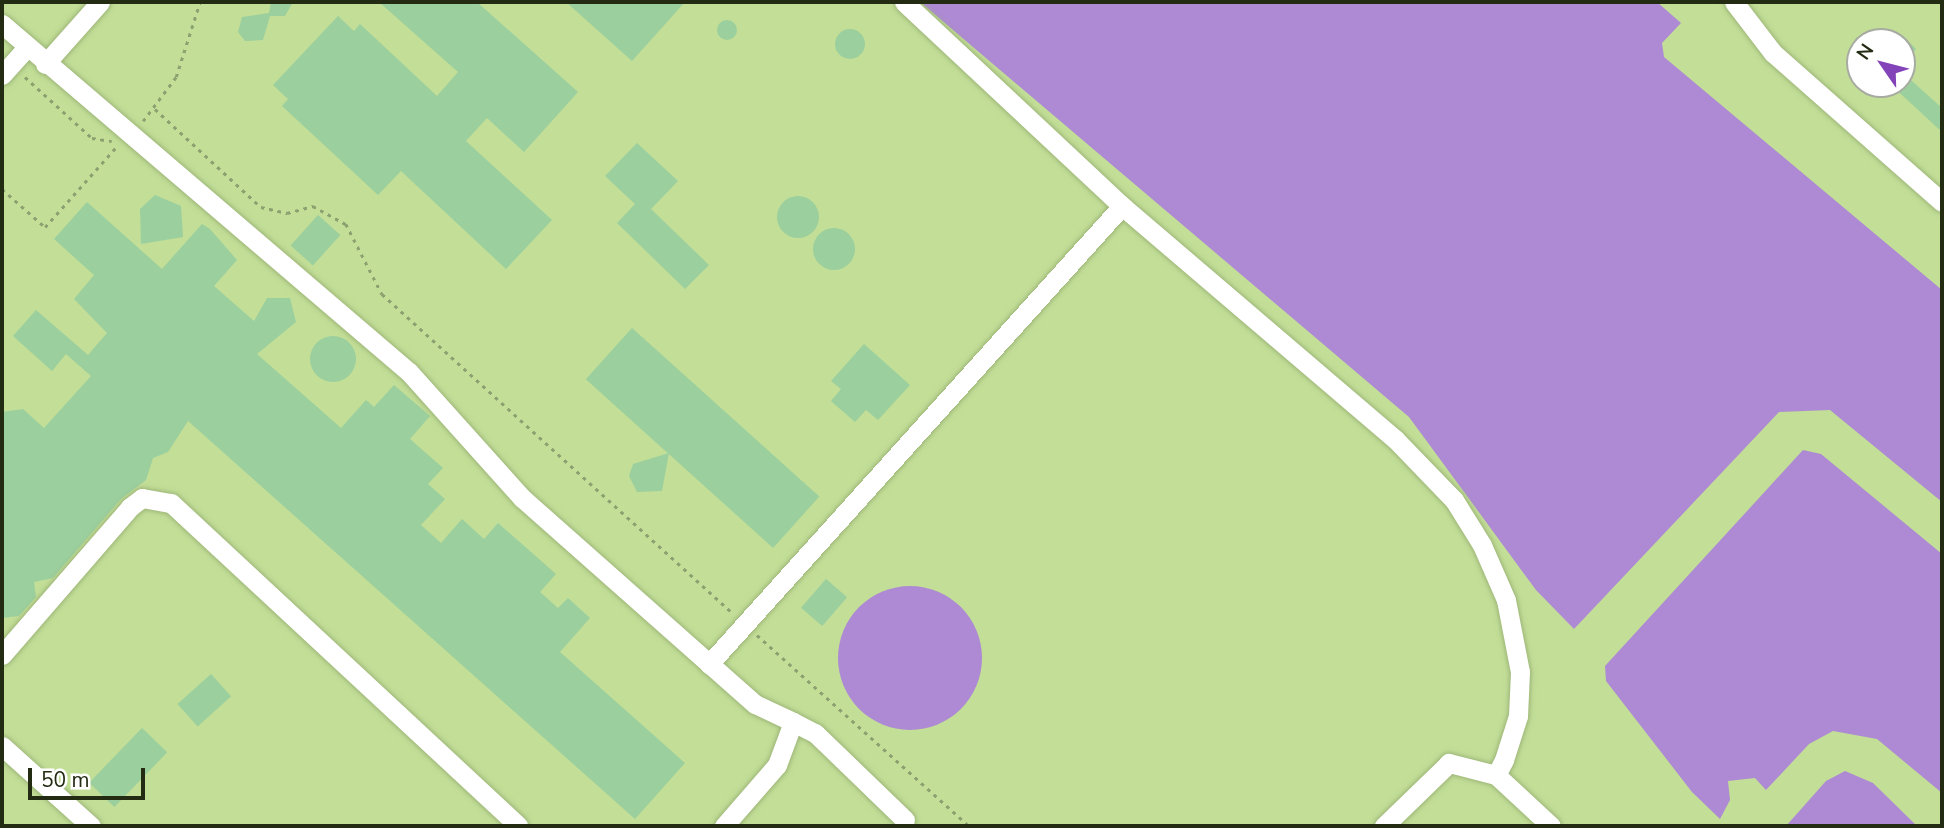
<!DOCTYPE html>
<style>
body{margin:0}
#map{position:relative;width:1944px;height:828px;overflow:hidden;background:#cfe9a9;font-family:"Nunito Sans",sans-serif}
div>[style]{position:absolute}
.built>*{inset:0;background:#c2de97}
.water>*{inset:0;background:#ad8ad3}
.round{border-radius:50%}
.building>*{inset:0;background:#9bcf9e;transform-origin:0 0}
.path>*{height:2.5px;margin-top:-1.25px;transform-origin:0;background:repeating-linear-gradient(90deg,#8da170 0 3.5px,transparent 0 8.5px)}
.roads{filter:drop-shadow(0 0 2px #9eb679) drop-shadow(0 0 2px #9eb679)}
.minor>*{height:19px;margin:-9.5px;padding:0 9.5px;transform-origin:9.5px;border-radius:9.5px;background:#fff}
span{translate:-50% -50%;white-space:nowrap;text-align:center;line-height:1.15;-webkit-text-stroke:5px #fff;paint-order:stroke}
.frame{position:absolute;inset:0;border:4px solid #232c13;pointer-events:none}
.north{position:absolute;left:1846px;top:28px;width:70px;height:70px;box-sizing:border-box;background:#fff;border:2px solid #a7aba1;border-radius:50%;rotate:305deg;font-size:19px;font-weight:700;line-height:28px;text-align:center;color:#232c13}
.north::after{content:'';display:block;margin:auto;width:24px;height:32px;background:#8344b9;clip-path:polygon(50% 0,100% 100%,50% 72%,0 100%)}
.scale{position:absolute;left:28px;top:768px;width:117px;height:32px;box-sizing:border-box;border:4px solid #232c13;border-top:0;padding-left:9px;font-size:21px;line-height:24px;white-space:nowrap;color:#232c13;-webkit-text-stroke:5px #fff;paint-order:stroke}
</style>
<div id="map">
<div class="built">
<i style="clip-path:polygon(evenodd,2px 2px,1942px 2px,1942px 826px,2px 826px,2px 2px,1860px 42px,1902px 42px,1902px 84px,1860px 84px,1860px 42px)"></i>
</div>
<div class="water">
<i style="clip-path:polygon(920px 2px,1657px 2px,1681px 23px,1662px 43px,1664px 57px,1942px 290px,1942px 502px,1830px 410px,1779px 412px,1574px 629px,1536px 590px,1409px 417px)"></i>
<i style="clip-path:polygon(1803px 450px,1821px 454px,1942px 554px,1942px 793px,1877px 739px,1833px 731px,1809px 744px,1766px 790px,1755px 778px,1728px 781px,1730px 800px,1720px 819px,1692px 792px,1606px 681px,1605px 666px)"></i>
<i class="round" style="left:838px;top:586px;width:144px;height:144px"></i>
<i style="clip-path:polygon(1845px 771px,1873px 783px,1917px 826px,1786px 826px,1826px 781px)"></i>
</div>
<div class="building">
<i style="clip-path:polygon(271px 2px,293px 2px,285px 16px,270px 16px,263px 40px,245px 41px,238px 32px,242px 17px,269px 13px)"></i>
<i style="clip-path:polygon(379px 2px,477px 2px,578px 92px,524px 152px,487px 118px,466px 141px,552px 220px,506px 269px,401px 171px,378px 195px,282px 106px,288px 99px,273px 85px,338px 16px,354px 31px,360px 24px,437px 96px,458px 72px)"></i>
<i style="clip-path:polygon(566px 2px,685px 2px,632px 61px)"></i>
<i class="round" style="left:717px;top:20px;width:20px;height:20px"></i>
<i class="round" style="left:835px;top:29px;width:30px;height:30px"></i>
<i style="clip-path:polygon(1902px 35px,1916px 49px,1902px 65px)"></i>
<i style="clip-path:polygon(1902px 72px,1942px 108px,1942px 132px,1890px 84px,1902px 84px)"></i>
<i style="clip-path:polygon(637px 143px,678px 181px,651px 209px,709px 265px,685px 289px,617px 223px,635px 204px,605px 176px)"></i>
<i style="clip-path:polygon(155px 195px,181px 206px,183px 237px,141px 244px,140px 209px)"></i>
<i class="round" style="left:777px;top:196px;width:42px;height:42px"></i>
<i style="clip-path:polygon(87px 202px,162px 269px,202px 224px,210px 229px,237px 260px,214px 286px,254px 321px,267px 298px,290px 298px,296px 322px,257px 354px,341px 428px,366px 400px,374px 407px,394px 385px,430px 416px,410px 439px,443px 468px,428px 484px,445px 499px,421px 525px,441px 543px,462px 519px,484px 539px,498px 523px,556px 574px,540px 592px,558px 608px,568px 598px,590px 618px,560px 652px,685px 763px,635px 819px,188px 421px,168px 452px,153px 458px,146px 480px,121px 499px,53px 578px,34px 582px,36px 597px,19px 616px,2px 618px,2px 412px,23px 409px,44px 428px,91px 376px,66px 354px,52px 371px,13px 336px,36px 310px,88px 355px,107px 333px,74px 299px,94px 275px,54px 239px)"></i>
<i style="left:318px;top:215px;width:30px;height:41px;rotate:42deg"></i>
<i class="round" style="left:813px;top:228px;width:42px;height:42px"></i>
<i style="left:632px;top:328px;width:252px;height:69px;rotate:42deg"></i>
<i class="round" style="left:310px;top:336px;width:46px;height:46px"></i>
<i style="clip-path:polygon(864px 344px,910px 385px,878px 420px,866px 410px,855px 422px,831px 401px,841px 389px,831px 381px)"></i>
<i style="clip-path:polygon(669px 453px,662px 491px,637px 492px,629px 476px,633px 464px)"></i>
<i style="left:826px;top:579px;width:28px;height:38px;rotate:41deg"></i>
<i style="left:211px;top:674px;width:30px;height:45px;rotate:48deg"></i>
<i style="left:142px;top:728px;width:35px;height:76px;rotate:44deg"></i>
</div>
<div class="path">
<i style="left:25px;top:77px;width:91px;rotate:42.3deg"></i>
<i style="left:92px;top:138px;width:20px;rotate:9deg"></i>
<i style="left:155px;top:109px;width:144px;rotate:42.8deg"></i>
<i style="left:261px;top:207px;width:27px;rotate:13deg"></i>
<i style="left:287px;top:213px;width:27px;rotate:-15deg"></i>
<i style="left:313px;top:206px;width:38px;rotate:29deg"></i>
<i style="left:346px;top:224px;width:79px;rotate:62.8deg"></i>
<i style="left:382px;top:294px;width:472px;rotate:42.3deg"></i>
<i style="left:143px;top:121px;width:55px;rotate:-53.1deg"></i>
<i style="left:176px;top:77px;width:79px;rotate:-72.3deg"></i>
<i style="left:2px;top:189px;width:57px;rotate:41.5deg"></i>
<i style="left:45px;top:227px;width:110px;rotate:-48.3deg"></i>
<i style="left:757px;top:635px;width:285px;rotate:42deg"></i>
</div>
<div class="roads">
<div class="minor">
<i style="left:904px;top:2px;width:299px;rotate:43.1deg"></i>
<i style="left:1122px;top:206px;width:359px;rotate:40.5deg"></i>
<i style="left:1395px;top:439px;width:85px;rotate:46deg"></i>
<i style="left:1454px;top:500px;width:53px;rotate:58.1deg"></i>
<i style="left:1482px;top:545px;width:60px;rotate:66.4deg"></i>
<i style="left:1506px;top:600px;width:73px;rotate:79deg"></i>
<i style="left:1520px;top:672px;width:44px;rotate:92.6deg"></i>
<i style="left:1518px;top:716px;width:46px;rotate:107.7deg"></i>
<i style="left:1504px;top:760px;width:17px;rotate:118deg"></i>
<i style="left:1496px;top:775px;width:49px;rotate:-165.7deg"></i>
<i style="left:1449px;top:763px;width:91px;rotate:135.9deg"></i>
<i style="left:1734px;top:2px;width:64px;rotate:52.6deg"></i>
<i style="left:1773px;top:53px;width:225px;rotate:41.4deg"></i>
<i style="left:2px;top:24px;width:535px;rotate:40.53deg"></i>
<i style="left:409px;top:372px;width:169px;rotate:48.1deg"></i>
<i style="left:522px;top:498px;width:311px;rotate:41.5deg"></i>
<i style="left:755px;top:704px;width:42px;rotate:25.3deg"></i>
<i style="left:793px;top:722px;width:46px;rotate:110.4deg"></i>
<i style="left:777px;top:765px;width:81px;rotate:131deg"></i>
<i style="left:45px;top:64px;width:83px;rotate:-48.4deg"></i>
<i style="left:2px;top:75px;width:38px;rotate:-48deg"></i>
<i style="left:2px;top:655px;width:196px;rotate:-49.1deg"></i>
<i style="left:130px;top:507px;width:15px;rotate:-37deg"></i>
<i style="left:142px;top:498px;width:29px;rotate:10deg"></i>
<i style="left:171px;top:503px;width:474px;rotate:42.9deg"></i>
<i style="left:709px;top:664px;width:617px;rotate:-47.96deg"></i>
<i style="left:793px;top:722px;width:25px;rotate:27deg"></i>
<i style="left:815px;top:733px;width:125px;rotate:44deg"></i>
<i style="left:2px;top:746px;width:120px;rotate:42deg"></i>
<i style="left:1496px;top:775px;width:75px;rotate:42.8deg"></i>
</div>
</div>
<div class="frame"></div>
<div class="north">N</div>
<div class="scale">50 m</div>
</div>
